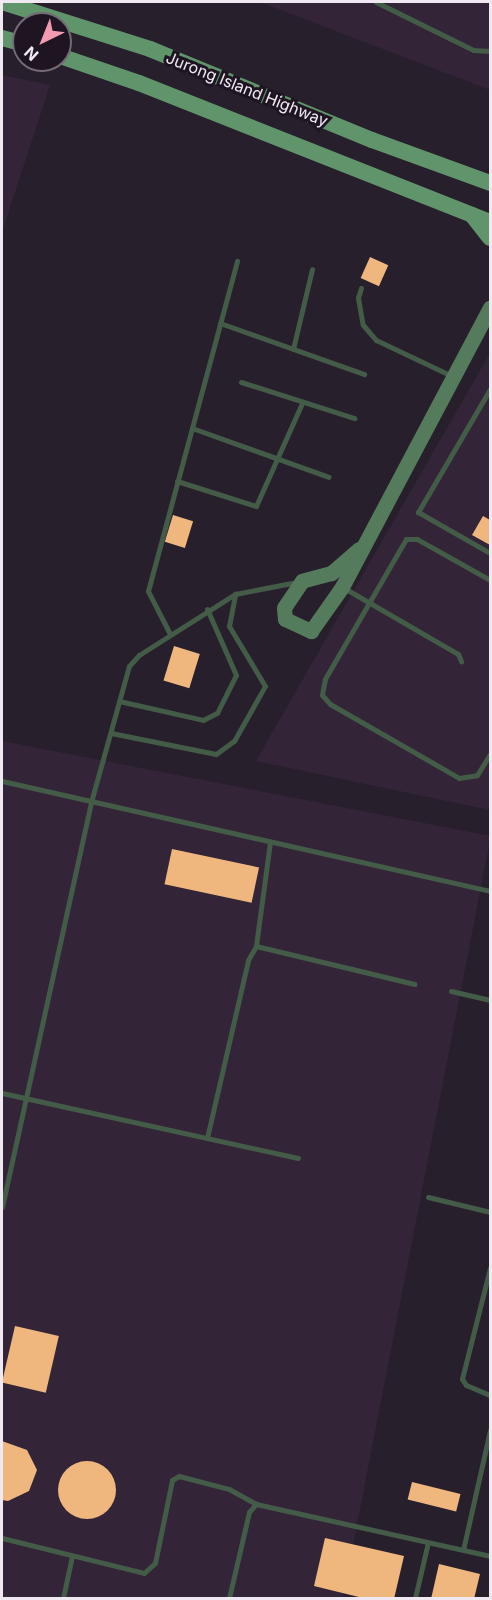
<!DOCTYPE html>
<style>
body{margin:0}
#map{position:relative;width:492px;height:1600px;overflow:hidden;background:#281f2c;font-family:Inter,sans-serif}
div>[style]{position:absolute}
.built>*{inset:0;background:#332537;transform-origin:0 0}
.building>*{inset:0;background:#efb77e;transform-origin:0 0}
.round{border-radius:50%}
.lane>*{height:5px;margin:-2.5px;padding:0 2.5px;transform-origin:2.5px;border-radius:2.5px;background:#435c48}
.secondary>*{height:15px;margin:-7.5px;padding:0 7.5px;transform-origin:7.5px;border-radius:7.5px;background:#547c5c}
.primary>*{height:16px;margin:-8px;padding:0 8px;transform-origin:8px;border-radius:8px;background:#60946b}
span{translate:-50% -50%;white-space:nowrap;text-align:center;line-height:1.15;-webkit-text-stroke:6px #1f1522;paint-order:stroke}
.street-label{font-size:16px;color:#f0e9f2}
.frame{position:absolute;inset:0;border:3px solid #f0e9f2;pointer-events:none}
.north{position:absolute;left:12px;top:12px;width:60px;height:60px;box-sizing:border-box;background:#1f1522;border:2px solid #736a75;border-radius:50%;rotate:223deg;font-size:16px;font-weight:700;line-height:24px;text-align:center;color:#f0e9f2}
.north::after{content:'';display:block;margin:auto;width:21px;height:27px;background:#f29aaf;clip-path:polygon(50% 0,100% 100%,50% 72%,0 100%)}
</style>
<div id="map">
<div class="built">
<i style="clip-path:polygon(260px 2px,490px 2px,490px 90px)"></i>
<i style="clip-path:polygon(2px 75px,50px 85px,2px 232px)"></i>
<i style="clip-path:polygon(490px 353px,490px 810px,256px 761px)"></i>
<i style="left:2px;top:741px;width:498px;height:857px;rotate:11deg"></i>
</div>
<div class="building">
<i style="left:370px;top:257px;width:20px;height:23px;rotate:24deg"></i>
<i style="left:173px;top:515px;width:21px;height:28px;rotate:17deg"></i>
<i style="clip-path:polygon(483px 516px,490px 520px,490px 545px,472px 535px)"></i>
<i style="left:174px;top:646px;width:27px;height:36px;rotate:17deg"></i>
<i style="left:172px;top:849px;width:89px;height:36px;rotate:12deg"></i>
<i style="left:15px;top:1326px;width:45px;height:58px;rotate:13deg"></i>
<i style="clip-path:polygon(2px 1441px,27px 1450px,37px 1470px,29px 1491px,8px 1501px,2px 1500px)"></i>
<i class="round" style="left:58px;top:1461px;width:58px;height:58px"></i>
<i style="left:412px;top:1482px;width:50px;height:18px;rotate:14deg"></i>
<i style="clip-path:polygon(325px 1538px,404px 1556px,394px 1599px,367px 1599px,314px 1586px)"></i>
<i style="clip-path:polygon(439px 1564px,480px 1574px,474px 1599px,431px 1599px)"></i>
</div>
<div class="lane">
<i style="left:376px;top:2px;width:108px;rotate:26.3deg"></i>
<i style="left:473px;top:50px;width:17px;rotate:3deg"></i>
<i style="left:361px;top:288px;width:10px;rotate:107deg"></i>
<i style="left:358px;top:298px;width:27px;rotate:80deg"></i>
<i style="left:363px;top:325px;width:20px;rotate:49deg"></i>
<i style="left:376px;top:340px;width:84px;rotate:25.3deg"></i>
<i style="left:220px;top:323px;width:153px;rotate:19.5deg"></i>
<i style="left:293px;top:349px;width:82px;rotate:-76.6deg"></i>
<i style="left:241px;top:382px;width:119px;rotate:17.7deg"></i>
<i style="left:490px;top:389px;width:143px;rotate:120.3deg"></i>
<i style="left:418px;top:512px;width:83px;rotate:29.7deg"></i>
<i style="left:192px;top:428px;width:145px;rotate:19.7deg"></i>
<i style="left:177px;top:481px;width:83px;rotate:17.6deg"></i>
<i style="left:256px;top:506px;width:113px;rotate:-65.9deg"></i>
<i style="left:490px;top:580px;width:84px;rotate:-150.7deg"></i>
<i style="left:417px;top:539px;width:11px;rotate:180deg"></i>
<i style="left:406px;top:539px;width:162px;rotate:120.1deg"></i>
<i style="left:325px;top:679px;width:16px;rotate:101deg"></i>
<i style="left:322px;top:695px;width:12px;rotate:48deg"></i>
<i style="left:330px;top:704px;width:149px;rotate:29.8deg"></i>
<i style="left:459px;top:778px;width:18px;rotate:-9deg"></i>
<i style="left:477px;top:775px;width:25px;rotate:-58deg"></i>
<i style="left:344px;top:588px;width:132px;rotate:30.1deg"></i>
<i style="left:458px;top:654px;width:8px;rotate:67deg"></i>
<i style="left:170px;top:634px;width:48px;rotate:-117.1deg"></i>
<i style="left:148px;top:591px;width:342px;rotate:-74.9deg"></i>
<i style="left:119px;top:701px;width:86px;rotate:12.7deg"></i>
<i style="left:203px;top:720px;width:16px;rotate:-27deg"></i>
<i style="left:217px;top:713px;width:42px;rotate:-63.4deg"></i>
<i style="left:236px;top:675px;width:72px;rotate:-113.7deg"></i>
<i style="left:111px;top:733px;width:107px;rotate:11.3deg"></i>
<i style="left:216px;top:754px;width:22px;rotate:-36deg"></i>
<i style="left:234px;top:741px;width:63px;rotate:-60.6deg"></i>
<i style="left:265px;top:686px;width:70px;rotate:-121deg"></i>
<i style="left:229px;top:626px;width:33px;rotate:-79deg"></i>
<i style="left:2px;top:781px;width:500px;rotate:12.7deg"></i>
<i style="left:270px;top:842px;width:105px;rotate:97.7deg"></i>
<i style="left:256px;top:946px;width:163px;rotate:13.5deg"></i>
<i style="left:451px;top:991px;width:40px;rotate:13deg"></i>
<i style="left:2px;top:1093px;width:303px;rotate:12.4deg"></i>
<i style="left:207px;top:1138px;width:183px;rotate:-77deg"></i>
<i style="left:248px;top:960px;width:16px;rotate:-60deg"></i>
<i style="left:428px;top:1197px;width:64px;rotate:13.6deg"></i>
<i style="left:2px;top:1207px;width:415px;rotate:-77.6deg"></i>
<i style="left:91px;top:802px;width:141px;rotate:-74.4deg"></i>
<i style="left:129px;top:666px;width:15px;rotate:-48deg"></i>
<i style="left:139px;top:655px;width:114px;rotate:-32.4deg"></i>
<i style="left:235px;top:594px;width:63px;rotate:-11deg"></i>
<i style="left:490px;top:1268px;width:114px;rotate:104.2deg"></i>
<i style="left:462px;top:1379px;width:7px;rotate:56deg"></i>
<i style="left:466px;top:1385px;width:26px;rotate:23deg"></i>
<i style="left:2px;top:1538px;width:146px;rotate:13.8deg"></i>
<i style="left:144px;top:1573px;width:15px;rotate:-42deg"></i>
<i style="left:155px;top:1563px;width:85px;rotate:-78.4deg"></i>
<i style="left:172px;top:1480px;width:8px;rotate:-30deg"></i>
<i style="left:179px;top:1476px;width:52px;rotate:14.6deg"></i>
<i style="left:229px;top:1489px;width:31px;rotate:29deg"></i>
<i style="left:256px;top:1504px;width:240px;rotate:12.5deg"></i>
<i style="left:463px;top:1550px;width:123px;rotate:-77.3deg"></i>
<i style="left:63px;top:1598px;width:43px;rotate:-77.9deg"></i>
<i style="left:229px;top:1598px;width:88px;rotate:-76.9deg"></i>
<i style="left:249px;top:1512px;width:11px;rotate:-49deg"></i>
<i style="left:415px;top:1598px;width:57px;rotate:-76.9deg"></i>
</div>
<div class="secondary">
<i style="left:359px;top:549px;width:37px;rotate:139deg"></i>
<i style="left:331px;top:573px;width:30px;rotate:165deg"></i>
<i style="left:302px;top:581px;width:32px;rotate:124deg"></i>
<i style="left:284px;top:608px;width:11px;rotate:85deg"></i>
<i style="left:285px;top:619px;width:29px;rotate:25deg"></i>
<i style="left:311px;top:631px;width:54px;rotate:-54.8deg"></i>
<i style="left:342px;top:587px;width:316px;rotate:-62.1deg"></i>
</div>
<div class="primary">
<i style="left:2px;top:2px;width:155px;rotate:17.6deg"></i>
<i style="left:150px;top:49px;width:240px;rotate:22.3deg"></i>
<i style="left:372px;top:140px;width:126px;rotate:20deg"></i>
<i style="left:2px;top:38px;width:23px;rotate:15deg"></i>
<i style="left:60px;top:56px;width:83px;rotate:18.9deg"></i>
<i style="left:139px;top:83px;width:378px;rotate:21.6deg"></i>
<i style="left:472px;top:215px;width:29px;rotate:52deg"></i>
</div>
<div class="street-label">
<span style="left:247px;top:89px;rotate:22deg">Jurong Island Highway</span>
</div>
<div class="frame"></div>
<div class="north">N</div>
</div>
